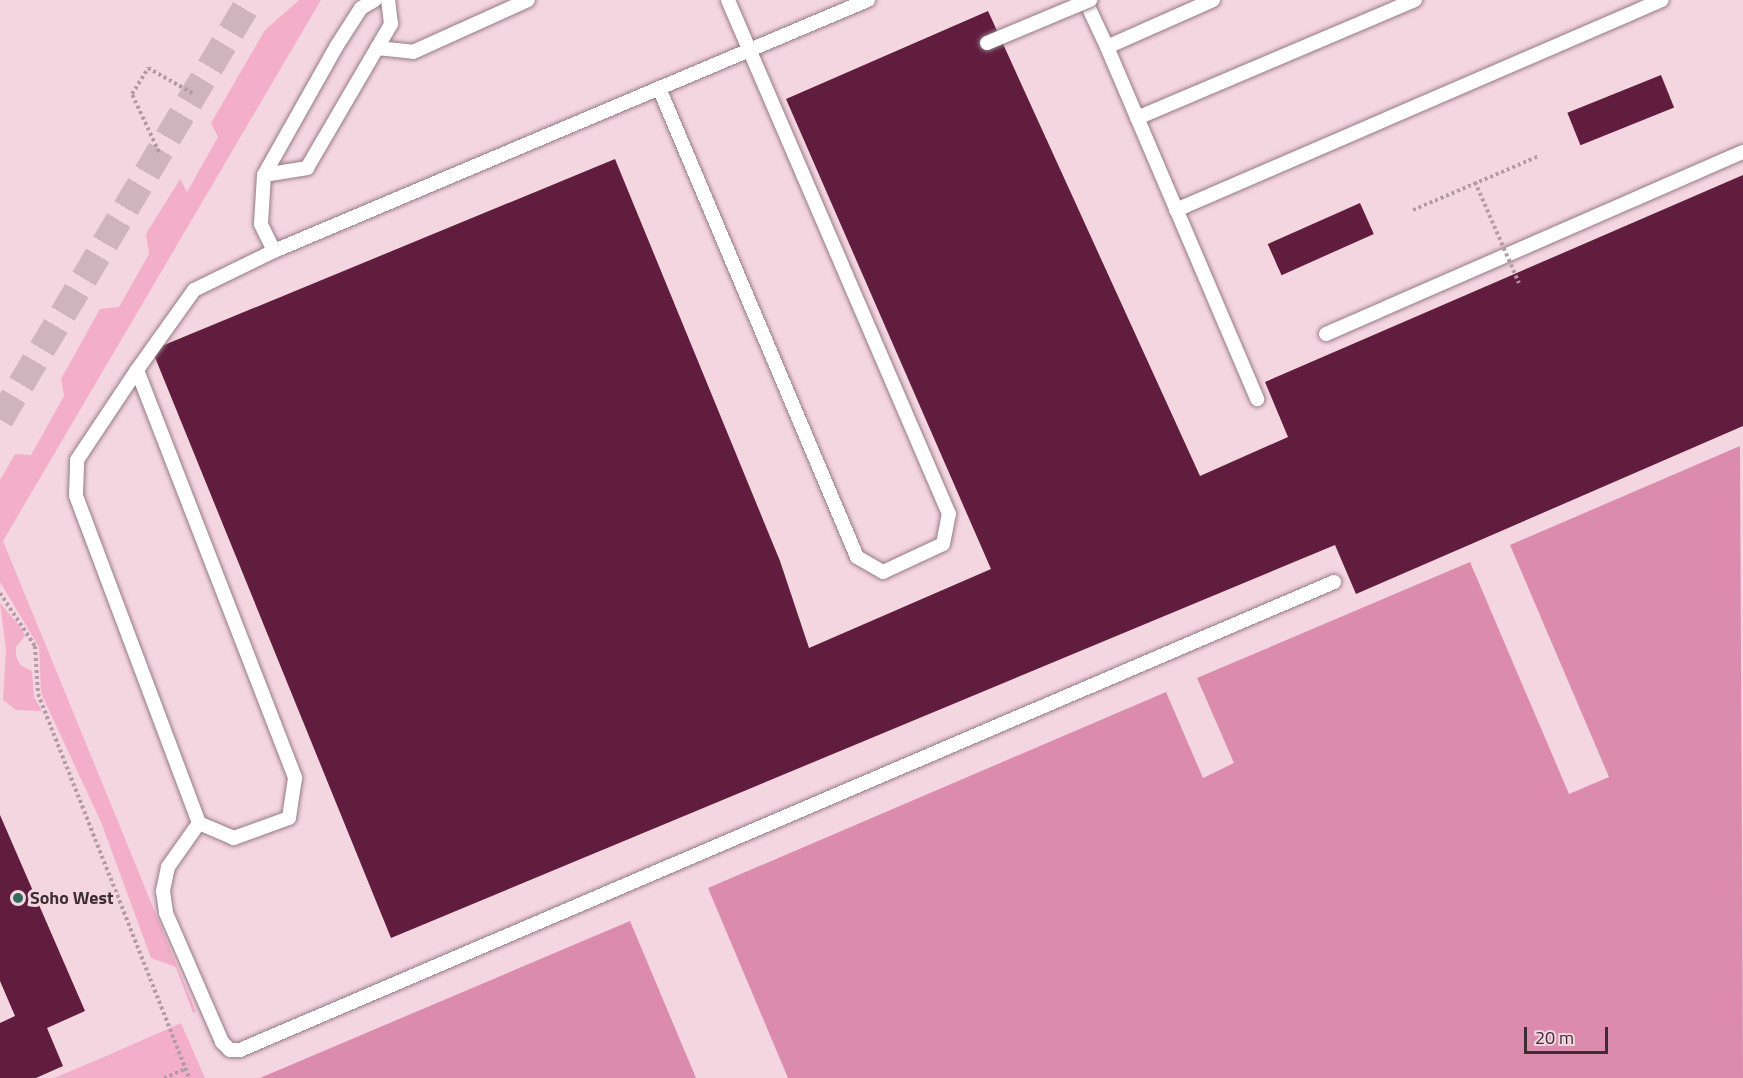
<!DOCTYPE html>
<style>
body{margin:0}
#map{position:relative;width:1743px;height:1078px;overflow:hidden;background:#f4d6e1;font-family:"Titillium Web",sans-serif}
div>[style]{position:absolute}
.green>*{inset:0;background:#f3afc9}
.water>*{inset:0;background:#db8bac}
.building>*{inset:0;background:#611d3e;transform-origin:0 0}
.street-tunnel>*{height:27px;margin-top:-13.5px;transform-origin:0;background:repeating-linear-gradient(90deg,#cfb4be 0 27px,transparent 0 41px)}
.path>*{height:4px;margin-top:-2px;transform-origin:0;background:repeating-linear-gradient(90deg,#b39ba4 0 3px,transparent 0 6px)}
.roads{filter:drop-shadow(0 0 2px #957a84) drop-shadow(0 0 2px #957a84)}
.lane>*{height:14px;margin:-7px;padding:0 7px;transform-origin:7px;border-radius:7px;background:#fff}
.path-bridge>*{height:4px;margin-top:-2px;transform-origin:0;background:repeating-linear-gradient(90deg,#b39ba4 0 3px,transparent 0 6px)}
.bridges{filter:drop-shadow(0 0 2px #957a84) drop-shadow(0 0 2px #957a84)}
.lane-bridge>*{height:14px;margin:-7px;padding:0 7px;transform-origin:7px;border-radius:7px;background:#fff}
.dots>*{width:16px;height:16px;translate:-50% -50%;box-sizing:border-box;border:3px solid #f4d6e1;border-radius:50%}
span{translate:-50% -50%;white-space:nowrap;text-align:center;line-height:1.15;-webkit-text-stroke:6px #f4d6e1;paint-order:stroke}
.poi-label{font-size:18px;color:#3a2e33;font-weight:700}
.left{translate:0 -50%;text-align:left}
.scale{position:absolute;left:1524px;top:1027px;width:84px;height:27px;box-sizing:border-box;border:3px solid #3a2e33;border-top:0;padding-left:8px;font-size:18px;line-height:21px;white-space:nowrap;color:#3a2e33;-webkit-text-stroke:4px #f4d6e1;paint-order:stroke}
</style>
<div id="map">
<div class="green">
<i style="clip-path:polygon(299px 0,321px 0,3px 541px,196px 1012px,193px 1013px,176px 967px,151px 958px,101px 822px,41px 693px,39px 647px,0 582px,0 480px,15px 454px,31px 455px,64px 396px,61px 379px,100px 309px,119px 307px,149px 254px,146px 234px,180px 179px,187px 192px,218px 137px,211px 123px,265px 30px)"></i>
<i style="clip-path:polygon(0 603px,22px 629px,25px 636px,16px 647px,16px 656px,20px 665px,32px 671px,34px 697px,42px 711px,16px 710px,3px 700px,6px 650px)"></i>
<i style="clip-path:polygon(181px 1023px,205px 1078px,54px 1078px,104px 1057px)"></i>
</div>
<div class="water">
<i style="clip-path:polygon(1740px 446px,1743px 1078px,788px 1078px,708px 888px,1166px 692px,1203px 778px,1234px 763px,1197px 678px,1470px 562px,1569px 794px,1609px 777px,1510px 545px)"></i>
<i style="clip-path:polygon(630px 921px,696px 1078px,260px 1078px)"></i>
</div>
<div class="building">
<i style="clip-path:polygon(988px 11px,1200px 476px,1288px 437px,1265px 382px,1743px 175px,1743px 426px,1356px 594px,1335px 545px,391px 938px,152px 350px,615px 159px,780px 561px,809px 648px,991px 569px,786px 99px)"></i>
<i style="left:1661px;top:75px;width:35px;height:101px;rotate:68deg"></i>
<i style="left:1360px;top:203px;width:34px;height:101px;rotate:66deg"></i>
<i style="clip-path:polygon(0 815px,85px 1011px,47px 1028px,63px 1066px,36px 1078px,0 1078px,0 1023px,15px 1016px,0 981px)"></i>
</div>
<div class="street-tunnel">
<i style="left:0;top:419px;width:488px;rotate:-59.2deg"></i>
</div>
<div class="path">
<i style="left:159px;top:152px;width:64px;rotate:-115deg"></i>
<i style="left:132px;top:94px;width:31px;rotate:-58deg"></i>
<i style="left:148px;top:68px;width:53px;rotate:29.5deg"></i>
<i style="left:1413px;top:210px;width:137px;rotate:-23.2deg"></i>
<i style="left:0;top:593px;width:64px;rotate:56.6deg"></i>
<i style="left:35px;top:646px;width:48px;rotate:86.4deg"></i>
<i style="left:38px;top:694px;width:413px;rotate:68.5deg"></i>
<i style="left:164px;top:1078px;width:23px;rotate:-23deg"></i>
</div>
<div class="roads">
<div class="lane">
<i style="left:1085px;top:0;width:52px;rotate:64.9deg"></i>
<i style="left:1213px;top:0;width:116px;rotate:156.1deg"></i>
<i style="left:1107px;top:47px;width:383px;rotate:66.9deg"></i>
<i style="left:377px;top:48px;width:36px;rotate:6deg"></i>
<i style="left:413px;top:52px;width:126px;rotate:-24.3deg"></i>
<i style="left:659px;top:88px;width:509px;rotate:67.11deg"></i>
<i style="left:857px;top:557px;width:30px;rotate:30deg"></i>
<i style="left:883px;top:572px;width:66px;rotate:-25deg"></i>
<i style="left:943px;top:544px;width:31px;rotate:-79deg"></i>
<i style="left:949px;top:514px;width:559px;rotate:-113.27deg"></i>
<i style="left:1137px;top:118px;width:302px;rotate:-23deg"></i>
<i style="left:264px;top:175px;width:44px;rotate:-9.2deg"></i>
<i style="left:307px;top:168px;width:167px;rotate:-59.7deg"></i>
<i style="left:391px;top:24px;width:24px;rotate:-97deg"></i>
<i style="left:1176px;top:210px;width:529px;rotate:-23.37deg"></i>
<i style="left:274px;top:251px;width:30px;rotate:-116deg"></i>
<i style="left:261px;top:224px;width:49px;rotate:-86.5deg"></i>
<i style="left:264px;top:175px;width:147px;rotate:-60.6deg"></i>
<i style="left:336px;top:47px;width:46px;rotate:-57.3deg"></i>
<i style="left:361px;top:8px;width:16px;rotate:-30deg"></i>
<i style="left:1326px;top:334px;width:455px;rotate:-23.6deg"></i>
<i style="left:137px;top:370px;width:438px;rotate:68.8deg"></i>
<i style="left:295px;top:778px;width:40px;rotate:98.5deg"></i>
<i style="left:289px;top:818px;width:59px;rotate:160deg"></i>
<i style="left:234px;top:838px;width:38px;rotate:-157deg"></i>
<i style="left:199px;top:823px;width:350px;rotate:-110.6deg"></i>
<i style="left:76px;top:495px;width:35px;rotate:-88deg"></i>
<i style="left:77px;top:460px;width:108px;rotate:-56.3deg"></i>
<i style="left:137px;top:370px;width:98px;rotate:-54.5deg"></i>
<i style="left:194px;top:290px;width:89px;rotate:-26deg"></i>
<i style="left:274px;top:251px;width:645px;rotate:-22.91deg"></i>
<i style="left:199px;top:823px;width:54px;rotate:125.2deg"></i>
<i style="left:168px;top:867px;width:25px;rotate:102deg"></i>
<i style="left:163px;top:891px;width:22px;rotate:82deg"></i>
<i style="left:166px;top:913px;width:141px;rotate:66.5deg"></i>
<i style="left:222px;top:1042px;width:11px;rotate:45deg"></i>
<i style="left:230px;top:1050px;width:10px"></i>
<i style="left:240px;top:1050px;width:1190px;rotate:-23.16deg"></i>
</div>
</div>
<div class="path-bridge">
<i style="left:1475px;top:182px;width:110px;rotate:66.5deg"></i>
</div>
<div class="bridges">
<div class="lane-bridge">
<i style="left:987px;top:43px;width:112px;rotate:-22.7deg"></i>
</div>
</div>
<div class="dots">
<i style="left:18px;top:898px;background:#2d6e5e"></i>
</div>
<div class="poi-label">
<span class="left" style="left:30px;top:898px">Soho West</span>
</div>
<div class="scale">20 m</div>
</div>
